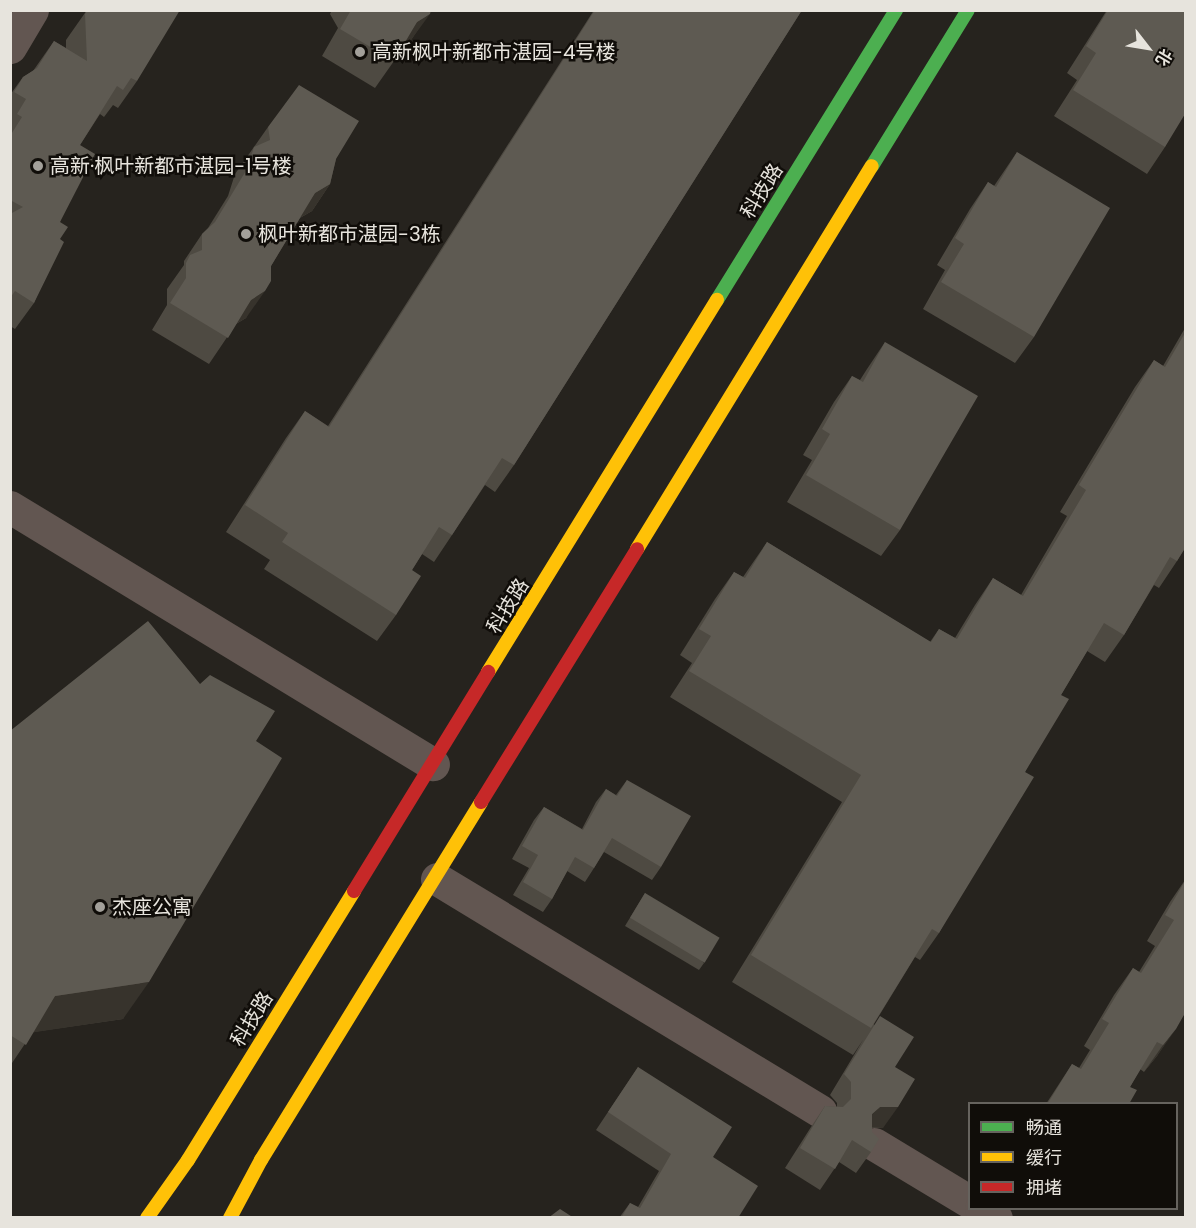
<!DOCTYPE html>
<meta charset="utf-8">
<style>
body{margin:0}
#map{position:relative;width:1196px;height:1228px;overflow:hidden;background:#26231e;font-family:Poppins,"Noto Sans SC",sans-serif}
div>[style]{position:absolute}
.street>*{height:33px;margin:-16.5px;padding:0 16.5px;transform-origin:16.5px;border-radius:16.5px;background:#625651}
.fast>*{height:14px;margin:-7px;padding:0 7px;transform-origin:7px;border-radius:7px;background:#4caf50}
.slow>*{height:14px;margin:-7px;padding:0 7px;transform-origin:7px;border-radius:7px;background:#ffc107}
.jam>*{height:14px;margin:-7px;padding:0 7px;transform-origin:7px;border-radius:7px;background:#c62828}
.wall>*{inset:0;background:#4e4a42}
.shaded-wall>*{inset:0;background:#37332c}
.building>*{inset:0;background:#5e5a52;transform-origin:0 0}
.dots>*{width:16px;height:16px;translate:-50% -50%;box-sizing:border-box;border:3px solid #100d09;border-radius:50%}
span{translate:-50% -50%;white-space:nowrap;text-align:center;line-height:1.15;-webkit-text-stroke:5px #100d09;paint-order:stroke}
.poi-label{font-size:20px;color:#e7e4dd}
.left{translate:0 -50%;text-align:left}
.street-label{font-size:20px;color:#e7e4dd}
.frame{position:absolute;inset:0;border:12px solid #e7e4dd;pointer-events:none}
.legend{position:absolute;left:968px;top:1102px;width:210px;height:108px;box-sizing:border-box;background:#100d09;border:2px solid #66635e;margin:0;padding:8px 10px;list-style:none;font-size:18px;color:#e7e4dd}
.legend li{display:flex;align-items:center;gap:12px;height:30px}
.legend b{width:30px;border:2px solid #66635e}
.north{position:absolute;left:1118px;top:18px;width:60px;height:60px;-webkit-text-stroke:4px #100d09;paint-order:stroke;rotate:121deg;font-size:16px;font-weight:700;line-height:24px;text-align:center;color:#e7e4dd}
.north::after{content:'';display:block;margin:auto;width:21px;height:27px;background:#e7e4dd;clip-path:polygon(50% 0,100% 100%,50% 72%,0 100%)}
</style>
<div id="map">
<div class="street">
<i style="left:10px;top:47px;width:43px;rotate:-59.3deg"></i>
<i style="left:10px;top:507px;width:495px;rotate:31.3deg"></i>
<i style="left:437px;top:879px;width:448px;rotate:31.2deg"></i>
<i style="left:874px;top:1144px;width:112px;rotate:31.1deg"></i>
<i style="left:981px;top:1208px;width:18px;rotate:34deg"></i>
</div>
<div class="fast">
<i style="left:872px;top:166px;width:183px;rotate:-58.4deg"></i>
<i style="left:717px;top:300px;width:341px;rotate:-58.3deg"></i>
</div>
<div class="slow">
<i style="left:637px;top:549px;width:449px;rotate:-58.5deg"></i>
<i style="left:488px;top:672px;width:437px;rotate:-58.4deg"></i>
<i style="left:147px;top:1218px;width:71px;rotate:-54.7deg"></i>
<i style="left:188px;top:1160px;width:316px;rotate:-58.3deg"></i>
<i style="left:230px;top:1218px;width:66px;rotate:-61.9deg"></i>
<i style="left:261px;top:1160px;width:420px;rotate:-58.4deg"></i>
</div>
<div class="jam">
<i style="left:481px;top:802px;width:297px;rotate:-58.3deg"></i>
<i style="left:354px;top:891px;width:257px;rotate:-58.5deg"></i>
</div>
<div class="wall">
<i style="clip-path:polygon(87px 10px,137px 81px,118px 108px,113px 105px,104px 117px,100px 114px,80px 145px,60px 222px,60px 239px,34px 303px,15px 329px,10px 326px,10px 95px,23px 77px,33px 71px,54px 41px,66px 48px,66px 40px)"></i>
<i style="clip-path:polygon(332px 10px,431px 10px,411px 40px,402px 46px,394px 61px,375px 88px,322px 56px,338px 28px,330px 14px)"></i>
<i style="clip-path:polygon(594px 10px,802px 10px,514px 465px,495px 492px,485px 485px,452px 535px,434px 562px,422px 554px,412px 570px,396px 615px,377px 641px,264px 569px,270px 560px,226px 532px,286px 438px,305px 411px,328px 426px)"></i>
<i style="clip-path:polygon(1107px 10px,1185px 10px,1165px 147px,1147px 174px,1054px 116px,1077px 80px,1067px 73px)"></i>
<i style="clip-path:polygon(268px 127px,336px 159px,330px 184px,312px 211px,300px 218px,271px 266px,246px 318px,236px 324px,209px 364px,152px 330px,167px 305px,167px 289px,184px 265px,184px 261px,202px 234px,208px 228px,228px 196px,235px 174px)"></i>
<i style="clip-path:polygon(1017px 152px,1034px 337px,1015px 363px,923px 309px,945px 270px,937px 265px,970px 209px,988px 182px,994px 186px)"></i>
<i style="clip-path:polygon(1185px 328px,1185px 548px,1177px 561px,1159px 588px,1154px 585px,1124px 635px,1105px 662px,1087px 651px,1061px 695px,1025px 772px,939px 933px,920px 960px,915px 957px,874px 1024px,895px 1067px,883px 1128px,872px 1128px,871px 1152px,856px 1173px,839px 1162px,820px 1190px,785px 1168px,811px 1127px,825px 1106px,837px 1107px,837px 1103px,830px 1095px,863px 1040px,853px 1055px,732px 982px,842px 802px,670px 697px,692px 663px,680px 655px,715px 599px,734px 572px,743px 577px,767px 542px,930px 642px,939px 629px,955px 638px,975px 605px,993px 578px,1021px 595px,1067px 516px,1060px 512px,1135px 387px,1154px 360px,1163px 366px)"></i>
<i style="clip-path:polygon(885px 342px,900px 530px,881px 556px,787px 502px,812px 460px,803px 455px,834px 402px,852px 376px,860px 380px,867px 369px)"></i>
<i style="clip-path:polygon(200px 684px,256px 741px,123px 1019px,33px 1032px,10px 1066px,10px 731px)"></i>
<i style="clip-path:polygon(627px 780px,661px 867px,652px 880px,604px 852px,594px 868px,585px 882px,567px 871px,552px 899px,543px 912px,513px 895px,529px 868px,512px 859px,534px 820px,544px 807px,582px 829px,596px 802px,606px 789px,616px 795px)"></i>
<i style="clip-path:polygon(1185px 880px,1185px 1013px,1157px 1056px,1144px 1072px,1140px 1069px,1130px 1087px,1129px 1104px,1046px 1104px,1072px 1064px,1079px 1068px,1090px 1050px,1084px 1046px,1114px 995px,1133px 968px,1139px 972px,1155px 946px,1147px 941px,1170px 902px)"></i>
<i style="clip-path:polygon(645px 893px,704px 963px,699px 970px,625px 926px)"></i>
<i style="clip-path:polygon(638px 1067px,713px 1157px,738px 1218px,619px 1218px,630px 1203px,638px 1207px,659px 1171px,596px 1130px)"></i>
</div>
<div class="shaded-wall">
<i style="clip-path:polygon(430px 14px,411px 40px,398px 49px,417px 22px)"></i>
<i style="clip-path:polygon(330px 184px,312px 211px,296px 220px,315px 193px)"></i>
<i style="clip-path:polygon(265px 291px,246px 318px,232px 326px,251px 300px)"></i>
<i style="clip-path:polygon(149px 982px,123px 1019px,29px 1033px,55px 996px)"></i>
<i style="clip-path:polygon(1176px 1029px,1157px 1056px,1144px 1072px,1163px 1045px)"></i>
<i style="clip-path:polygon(880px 1107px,898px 1107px,883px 1128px,866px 1127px,872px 1114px)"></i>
</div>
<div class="building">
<i style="clip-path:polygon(87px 10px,180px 10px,137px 81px,131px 78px,123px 90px,117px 86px,80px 145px,95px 154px,60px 222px,68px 227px,60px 239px,64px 242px,34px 303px,15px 291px,10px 298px,10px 214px,23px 207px,10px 200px,10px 136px,22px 117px,17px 114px,26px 99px,14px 92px,23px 77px,37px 68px,54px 41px,87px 61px,85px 14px)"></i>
<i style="clip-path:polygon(351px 10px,431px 10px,430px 14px,417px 22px,394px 61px,340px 29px)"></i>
<i style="clip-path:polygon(595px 10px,802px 10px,514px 465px,502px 458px,452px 535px,439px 527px,412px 570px,421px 576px,396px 615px,282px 542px,288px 533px,245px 505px,305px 411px,329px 427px)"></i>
<i style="clip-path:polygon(1108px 10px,1185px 10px,1185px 114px,1165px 147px,1073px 90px,1096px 53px,1086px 46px)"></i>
<i style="clip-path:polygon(299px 85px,359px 121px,336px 159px,330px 184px,315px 193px,271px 266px,271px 281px,265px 291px,251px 300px,228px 338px,170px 303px,186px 278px,186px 263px,190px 255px,202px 250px,202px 234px,215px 222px,247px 169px,254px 147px,270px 140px,268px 127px)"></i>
<i style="clip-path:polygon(1017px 152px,1110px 208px,1034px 337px,941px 282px,964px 244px,955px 238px,988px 182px,996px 187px)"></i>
<i style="clip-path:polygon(1185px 333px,1185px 548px,1177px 561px,1170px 557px,1124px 635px,1104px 623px,1061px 695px,1069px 699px,1025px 772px,1034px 777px,939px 933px,932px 929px,871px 1028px,751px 955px,861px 775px,689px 671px,711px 636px,699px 629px,734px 572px,745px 578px,767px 542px,931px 642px,939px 629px,957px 639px,993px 578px,1023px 596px,1086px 490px,1079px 485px,1154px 360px,1165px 367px)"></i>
<i style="clip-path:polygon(885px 342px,978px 396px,900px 530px,806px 475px,830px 434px,822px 429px,852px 376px,863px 382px)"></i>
<i style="clip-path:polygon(148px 621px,200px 684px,210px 675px,275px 711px,256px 741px,282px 758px,149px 982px,55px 996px,26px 1045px,10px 1035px,10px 731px)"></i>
<i style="clip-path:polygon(627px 780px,691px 816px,661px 867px,612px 838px,594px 868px,575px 857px,552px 899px,523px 882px,538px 855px,522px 846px,544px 807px,583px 830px,606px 789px,617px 796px)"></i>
<i style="clip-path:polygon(1185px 881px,1185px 1013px,1176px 1029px,1163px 1045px,1157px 1042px,1130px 1087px,1137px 1090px,1129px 1104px,1048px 1103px,1072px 1064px,1081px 1069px,1109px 1023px,1102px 1019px,1133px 968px,1141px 973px,1174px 920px,1165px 915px)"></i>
<i style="left:645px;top:893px;width:87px;height:29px;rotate:31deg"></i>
<i style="clip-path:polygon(880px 1016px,914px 1037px,895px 1067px,915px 1079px,898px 1107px,880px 1107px,872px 1114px,872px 1132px,879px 1139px,871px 1152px,852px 1140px,835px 1169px,800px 1148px,825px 1106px,843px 1107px,851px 1099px,851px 1082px,844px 1074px)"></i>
<i style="clip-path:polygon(638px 1067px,732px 1127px,713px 1157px,758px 1186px,738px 1218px,621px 1218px,630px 1203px,640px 1208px,671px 1154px,608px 1112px)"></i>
<i style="clip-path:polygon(560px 1209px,574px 1218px,548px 1218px)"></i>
</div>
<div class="dots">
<i style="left:360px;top:52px;background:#a3a09a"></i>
<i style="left:38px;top:166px;background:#a3a09a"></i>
<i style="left:246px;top:234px;background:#a3a09a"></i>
<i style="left:100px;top:907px;background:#a3a09a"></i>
</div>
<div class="poi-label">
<span class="left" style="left:372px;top:52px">高新枫叶新都市湛园-4号楼</span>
<span class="left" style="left:50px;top:166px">高新·枫叶新都市湛园-1号楼</span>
<span class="left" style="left:258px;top:234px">枫叶新都市湛园-3栋</span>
<span class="left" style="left:112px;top:907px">杰座公寓</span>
</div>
<div class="street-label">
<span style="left:762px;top:191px;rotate:-58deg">科技路</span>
<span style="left:508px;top:606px;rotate:-58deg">科技路</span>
<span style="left:252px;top:1019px;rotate:-58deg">科技路</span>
</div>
<div class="frame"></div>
<ul class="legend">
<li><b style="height:8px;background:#4caf50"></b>畅通</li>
<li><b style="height:8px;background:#ffc107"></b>缓行</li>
<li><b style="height:8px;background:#c62828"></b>拥堵</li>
</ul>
<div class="north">北</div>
</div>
